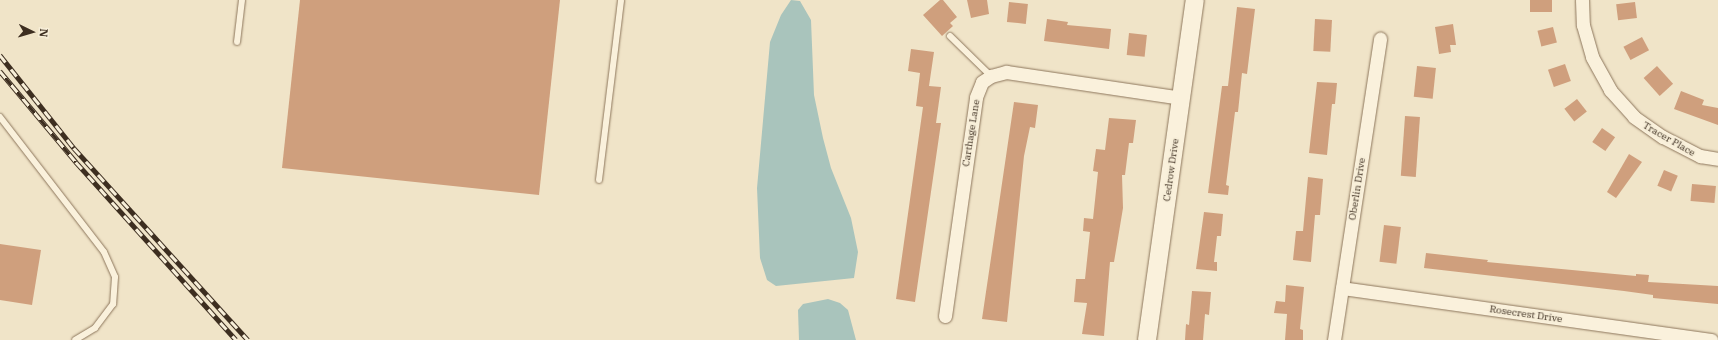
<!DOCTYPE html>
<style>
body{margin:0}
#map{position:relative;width:1718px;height:340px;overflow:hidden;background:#f0e4c8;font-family:"IBM Plex Serif",serif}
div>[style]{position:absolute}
.water>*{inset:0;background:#a9c4bc}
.building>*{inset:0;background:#cf9f7d;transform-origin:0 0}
.roads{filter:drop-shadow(0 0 1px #8d765c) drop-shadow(0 0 1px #8d765c)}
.lane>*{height:6px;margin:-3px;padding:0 3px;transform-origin:3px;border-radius:3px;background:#faf1dc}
.street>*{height:13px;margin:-6.5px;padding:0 6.5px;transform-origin:6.5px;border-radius:6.5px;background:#faf1dc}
.secondary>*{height:18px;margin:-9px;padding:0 9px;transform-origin:9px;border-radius:9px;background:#faf1dc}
.rail>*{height:4.5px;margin-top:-2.25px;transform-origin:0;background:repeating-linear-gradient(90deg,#f7eed8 0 9px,#3d2e20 0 18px);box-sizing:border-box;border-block:1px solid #3d2e20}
span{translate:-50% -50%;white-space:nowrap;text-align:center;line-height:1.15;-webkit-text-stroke:3.5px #f7eed8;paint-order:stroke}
.street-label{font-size:10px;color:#3d2e20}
.north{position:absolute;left:12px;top:12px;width:40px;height:40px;-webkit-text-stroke:3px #f7eed8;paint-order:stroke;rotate:95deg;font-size:11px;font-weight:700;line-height:16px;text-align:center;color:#3d2e20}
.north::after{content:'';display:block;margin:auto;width:14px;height:18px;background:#3d2e20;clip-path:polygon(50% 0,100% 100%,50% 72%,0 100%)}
</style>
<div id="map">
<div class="water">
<i style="clip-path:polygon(791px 0,800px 1px,811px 20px,814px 95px,823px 138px,831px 168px,851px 218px,858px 252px,854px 278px,776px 286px,767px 280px,760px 258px,757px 188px,770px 42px,781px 15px)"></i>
<i style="clip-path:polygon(828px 299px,840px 303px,848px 310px,856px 340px,799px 340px,798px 310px,803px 304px)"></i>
</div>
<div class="building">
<i style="clip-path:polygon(300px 0,560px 0,539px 195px,282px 168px)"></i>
<i style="clip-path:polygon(940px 0,943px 0,957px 17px,950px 23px,953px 26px,942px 36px,923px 15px)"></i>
<i style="clip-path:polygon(967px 0,987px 0,989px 14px,971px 18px)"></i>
<i style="left:1530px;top:0;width:22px;height:12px"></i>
<i style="left:1009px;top:2px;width:19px;height:20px;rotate:6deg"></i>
<i style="left:1635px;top:2px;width:16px;height:19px;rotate:83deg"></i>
<i style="clip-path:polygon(1237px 7px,1255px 9px,1247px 74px,1242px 73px,1238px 112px,1235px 112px,1226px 185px,1229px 186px,1228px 195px,1208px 193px,1222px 86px,1228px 86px)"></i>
<i style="clip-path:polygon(1047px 19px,1068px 22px,1067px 25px,1111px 29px,1109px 49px,1044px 41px)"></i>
<i style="left:1315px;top:19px;width:17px;height:32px;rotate:3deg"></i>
<i style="clip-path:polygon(1453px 24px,1456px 45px,1450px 45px,1451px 52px,1439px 54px,1435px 27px)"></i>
<i style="left:1553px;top:27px;width:16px;height:16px;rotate:76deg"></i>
<i style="left:1129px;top:33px;width:18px;height:22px;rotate:6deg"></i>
<i style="left:1642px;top:37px;width:15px;height:21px;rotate:62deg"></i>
<i style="clip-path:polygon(911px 49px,934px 52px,929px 86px,941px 87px,936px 123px,941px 123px,915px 302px,896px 299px,923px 107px,916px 106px,920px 73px,908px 71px)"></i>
<i style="left:1565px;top:64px;width:18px;height:18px;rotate:71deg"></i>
<i style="left:1417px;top:66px;width:19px;height:31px;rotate:6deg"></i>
<i style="left:1657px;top:66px;width:24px;height:18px;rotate:48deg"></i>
<i style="clip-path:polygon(1317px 82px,1337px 83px,1335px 104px,1332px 104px,1327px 155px,1309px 153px)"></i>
<i style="clip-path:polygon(1681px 91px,1704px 100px,1702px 105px,1718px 108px,1718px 125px,1674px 109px)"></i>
<i style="left:1577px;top:99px;width:16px;height:16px;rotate:52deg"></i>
<i style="clip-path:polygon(1014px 102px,1038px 105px,1035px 128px,1030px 127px,1024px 156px,1007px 322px,982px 319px)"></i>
<i style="left:1405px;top:116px;width:15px;height:60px;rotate:4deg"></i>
<i style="clip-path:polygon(1109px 118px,1136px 120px,1133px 143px,1129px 143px,1125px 175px,1122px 175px,1123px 208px,1114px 262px,1110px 262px,1104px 336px,1082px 334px,1087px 303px,1074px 302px,1076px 279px,1085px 279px,1090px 232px,1083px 231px,1084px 218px,1093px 219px,1098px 172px,1093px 171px,1096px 149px,1105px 150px)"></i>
<i style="left:1602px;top:128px;width:16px;height:17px;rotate:35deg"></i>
<i style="clip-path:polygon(1629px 154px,1642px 162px,1616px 198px,1607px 192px)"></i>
<i style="left:1664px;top:170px;width:15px;height:17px;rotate:23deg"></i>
<i style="clip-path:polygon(1308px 177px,1323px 179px,1320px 215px,1315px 215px,1311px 262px,1293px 260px,1296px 231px,1303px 231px)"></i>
<i style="left:1692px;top:184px;width:24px;height:17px;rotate:5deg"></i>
<i style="clip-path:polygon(1204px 212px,1223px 214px,1221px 236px,1217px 236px,1214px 262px,1217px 262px,1217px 271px,1196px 269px)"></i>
<i style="left:1384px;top:225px;width:17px;height:37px;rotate:7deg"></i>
<i style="clip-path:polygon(0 244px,41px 250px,32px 305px,0 300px)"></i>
<i style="clip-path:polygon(1426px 253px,1488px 260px,1487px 262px,1636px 276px,1636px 274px,1649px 275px,1648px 282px,1718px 286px,1718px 304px,1653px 298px,1653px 295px,1624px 291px,1424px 268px)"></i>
<i style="clip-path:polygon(1286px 285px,1304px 287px,1300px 329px,1303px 330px,1303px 340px,1285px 340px,1287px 314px,1274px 313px,1276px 301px,1285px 302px)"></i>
<i style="clip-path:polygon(1192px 291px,1211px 292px,1209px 315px,1205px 314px,1203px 340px,1185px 340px,1186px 324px,1189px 325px)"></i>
</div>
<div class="roads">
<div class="lane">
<i style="left:950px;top:36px;width:57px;rotate:44.3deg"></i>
<i style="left:237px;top:42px;width:42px;rotate:-83.2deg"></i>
<i style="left:0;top:117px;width:170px;rotate:52.4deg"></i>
<i style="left:104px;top:252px;width:27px;rotate:66deg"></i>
<i style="left:115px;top:277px;width:27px;rotate:94deg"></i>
<i style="left:113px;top:304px;width:30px;rotate:127deg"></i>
<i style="left:95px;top:328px;width:23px;rotate:149deg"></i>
<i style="left:599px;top:180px;width:181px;rotate:-83deg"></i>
</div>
<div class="street">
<i style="left:1582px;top:0;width:25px;rotate:88deg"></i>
<i style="left:1583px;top:25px;width:33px;rotate:74deg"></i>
<i style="left:1592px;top:57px;width:38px;rotate:61deg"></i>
<i style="left:1610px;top:90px;width:36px;rotate:48deg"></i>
<i style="left:1634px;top:117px;width:35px;rotate:35deg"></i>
<i style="left:1663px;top:137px;width:42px;rotate:27.2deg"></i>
<i style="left:1700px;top:156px;width:18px;rotate:9deg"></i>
<i style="left:1342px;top:288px;width:373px;rotate:8deg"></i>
<i style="left:945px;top:316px;width:221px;rotate:-81.9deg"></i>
<i style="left:976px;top:97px;width:16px;rotate:-68deg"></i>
<i style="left:982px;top:82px;width:11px;rotate:-34deg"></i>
<i style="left:991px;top:76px;width:16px;rotate:-15deg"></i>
<i style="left:1006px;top:72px;width:178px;rotate:8.4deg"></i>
<i style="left:1334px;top:340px;width:305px;rotate:-81.3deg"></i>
</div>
<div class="secondary">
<i style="left:1147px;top:340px;width:343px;rotate:-82deg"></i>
</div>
</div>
<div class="rail">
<i style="left:0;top:55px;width:119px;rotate:51.5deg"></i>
<i style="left:74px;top:148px;width:259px;rotate:47.8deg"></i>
<i style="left:0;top:71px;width:119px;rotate:50.1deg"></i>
<i style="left:76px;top:162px;width:239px;rotate:48deg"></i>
</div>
<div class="street-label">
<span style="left:971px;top:133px;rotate:-81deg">Carthage Lane</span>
<span style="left:1669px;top:139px;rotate:30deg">Tracer Place</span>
<span style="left:1171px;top:170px;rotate:-82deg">Cedrow Drive</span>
<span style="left:1357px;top:189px;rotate:-81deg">Oberlin Drive</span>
<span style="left:1526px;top:314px;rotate:8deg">Rosecrest Drive</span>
</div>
<div class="north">N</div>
</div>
